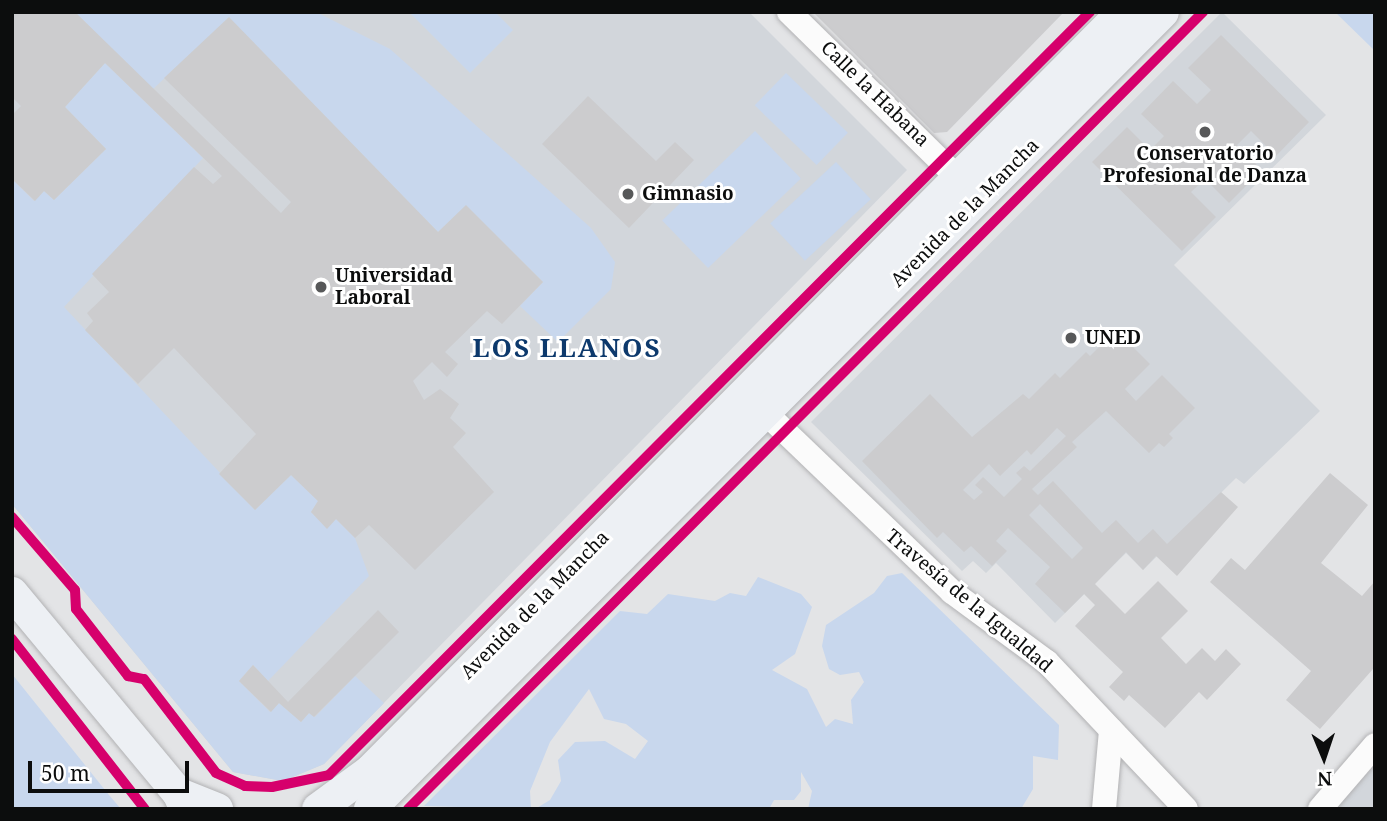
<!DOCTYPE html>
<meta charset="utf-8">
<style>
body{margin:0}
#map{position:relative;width:1387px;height:821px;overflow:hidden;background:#e3e4e6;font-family:"Noto Serif",serif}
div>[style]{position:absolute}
.built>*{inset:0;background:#d2d6db}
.green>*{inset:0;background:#c8d7ed;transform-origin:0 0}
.building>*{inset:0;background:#ccccce}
.roads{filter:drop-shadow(0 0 2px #b2b2b4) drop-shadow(0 0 2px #b2b2b4)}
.minor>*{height:24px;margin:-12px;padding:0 12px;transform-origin:12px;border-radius:12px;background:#fbfbfb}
.major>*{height:32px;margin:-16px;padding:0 16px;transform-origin:16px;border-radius:16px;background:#edf0f4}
.cycleway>*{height:10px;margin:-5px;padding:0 5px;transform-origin:5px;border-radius:5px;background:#d6006c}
.dots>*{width:19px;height:19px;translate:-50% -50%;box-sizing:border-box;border:4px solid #fff;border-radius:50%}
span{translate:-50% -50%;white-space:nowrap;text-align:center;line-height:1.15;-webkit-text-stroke:6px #fff;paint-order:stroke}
.street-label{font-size:19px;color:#0c0d0d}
.poi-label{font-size:19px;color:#0c0d0d;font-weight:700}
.left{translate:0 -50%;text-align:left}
.district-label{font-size:26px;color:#0d396c;font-weight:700;letter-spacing:2px}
.frame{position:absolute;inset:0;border:14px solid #0c0d0d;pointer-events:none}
.north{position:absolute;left:1289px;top:723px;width:70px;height:70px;-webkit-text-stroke:5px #fff;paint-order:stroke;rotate:178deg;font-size:19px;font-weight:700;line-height:28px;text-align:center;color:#0c0d0d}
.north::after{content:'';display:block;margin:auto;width:24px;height:32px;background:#0c0d0d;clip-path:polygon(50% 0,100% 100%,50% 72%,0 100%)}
.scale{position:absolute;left:28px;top:761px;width:161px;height:32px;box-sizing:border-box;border:4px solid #0c0d0d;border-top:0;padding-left:9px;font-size:21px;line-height:24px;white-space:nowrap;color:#0c0d0d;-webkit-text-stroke:5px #fff;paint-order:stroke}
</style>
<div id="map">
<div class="built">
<i style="clip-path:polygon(12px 12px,749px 12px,907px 170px,324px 764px,283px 781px,233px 772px,12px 504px)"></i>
<i style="clip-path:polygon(1222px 12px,1326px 115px,1174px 265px,1320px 411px,1244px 484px,1236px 478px,1143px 570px,1126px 553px,1055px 623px,996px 563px,986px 573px,973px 561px,962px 571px,811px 422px)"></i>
<i style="clip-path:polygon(1375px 764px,1375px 809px,1335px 809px)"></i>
</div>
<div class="green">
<i style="clip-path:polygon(75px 12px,316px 12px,390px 49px,591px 228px,615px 262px,611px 289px,558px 342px,520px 306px,543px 282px,466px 206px,438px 232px,229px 18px,153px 89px)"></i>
<i style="clip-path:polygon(409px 12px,495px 12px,513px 30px,470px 73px)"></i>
<i style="clip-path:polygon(1335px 12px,1375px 12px,1375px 51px)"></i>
<i style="clip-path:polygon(105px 63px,203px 158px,64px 307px,255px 510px,291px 475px,318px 501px,311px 512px,327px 528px,336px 519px,355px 538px,369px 576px,268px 681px,253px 665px,239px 681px,270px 712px,279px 703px,301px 722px,309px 713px,315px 717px,355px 676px,384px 703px,324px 764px,283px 781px,233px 772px,12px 504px,12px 179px,34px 201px,44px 191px,54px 200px,106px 149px,65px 107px)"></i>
<i style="left:786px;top:73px;width:86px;height:45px;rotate:44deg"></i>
<i style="left:755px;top:131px;width:66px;height:129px;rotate:46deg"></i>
<i style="left:836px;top:162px;width:51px;height:90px;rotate:47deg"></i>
<i style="clip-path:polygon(902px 573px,1059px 725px,1058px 760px,1033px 756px,1033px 789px,1021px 809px,808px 809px,812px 791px,801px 772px,801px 791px,794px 800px,774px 800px,769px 809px,535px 809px,550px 800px,561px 781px,558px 760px,575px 742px,605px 741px,635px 759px,648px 741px,626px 724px,604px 719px,589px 689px,550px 742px,530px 791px,531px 809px,424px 806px,620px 611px,647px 614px,668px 594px,715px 601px,730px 593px,746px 596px,758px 577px,801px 594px,812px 607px,795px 654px,772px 670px,807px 689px,826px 727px,835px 719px,853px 724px,851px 700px,864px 682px,859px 672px,840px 675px,829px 669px,822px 646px,826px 625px,874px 593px,887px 576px)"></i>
<i style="clip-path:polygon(12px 674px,109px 795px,121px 809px,12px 809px)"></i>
</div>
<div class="building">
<i style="clip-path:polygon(12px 12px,75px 12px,281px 213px,291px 202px,164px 78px,229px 17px,438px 232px,466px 205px,543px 282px,502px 324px,487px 311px,445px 352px,458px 364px,447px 377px,432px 362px,413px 381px,424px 400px,440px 389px,459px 404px,450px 418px,466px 433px,453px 447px,494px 492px,415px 570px,369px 525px,355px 538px,336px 519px,327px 529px,311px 512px,318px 501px,291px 475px,255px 510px,219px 474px,256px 434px,174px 348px,138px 384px,85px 330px,93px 321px,87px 313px,109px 292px,92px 274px,194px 167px,213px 184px,222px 176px,105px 63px,65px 107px,106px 149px,54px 200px,44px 191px,35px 201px,12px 179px,12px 115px,21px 106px,12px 97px)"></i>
<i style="clip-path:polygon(813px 12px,1064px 12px,947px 132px,934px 133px)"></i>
<i style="clip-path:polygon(1221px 35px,1309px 122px,1276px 156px,1251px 131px,1237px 145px,1262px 170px,1229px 203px,1205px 179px,1191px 192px,1216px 217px,1182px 251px,1092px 162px,1127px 127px,1150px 150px,1164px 136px,1141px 114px,1173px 81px,1197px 104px,1211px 90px,1188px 68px)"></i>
<i style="clip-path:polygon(588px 96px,656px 161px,675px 142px,694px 160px,629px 228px,542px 144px)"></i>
<i style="clip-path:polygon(evenodd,1116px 330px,1150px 364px,1125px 389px,1136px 401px,1162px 375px,1195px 408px,1169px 434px,1173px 438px,1164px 447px,1159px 443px,1149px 453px,1106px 411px,1072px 442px,1077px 447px,1032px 489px,1038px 495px,1053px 481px,1102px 533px,1116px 520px,1138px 543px,1153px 529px,1167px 544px,1221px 492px,1238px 507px,1177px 576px,1156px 556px,1143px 570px,1126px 552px,1095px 584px,1125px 614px,1158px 581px,1188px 611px,1161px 638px,1186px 664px,1202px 648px,1215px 661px,1226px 649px,1241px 664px,1207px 700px,1199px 692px,1165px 728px,1129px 695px,1124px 701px,1109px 687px,1123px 672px,1075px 626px,1095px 605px,1084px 594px,1065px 613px,1035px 584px,1050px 567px,1008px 528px,996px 541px,1007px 551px,992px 566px,971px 546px,964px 552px,943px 532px,937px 538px,862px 461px,930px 394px,972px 437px,1023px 394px,1029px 399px,1055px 373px,1060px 378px,1086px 352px,1090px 356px,1116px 330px,1057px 428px,1066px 436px,1030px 471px,1024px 466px,1016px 473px,1022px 479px,1004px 497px,983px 477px,975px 485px,983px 492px,974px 500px,963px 490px,989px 464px,1000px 476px,1027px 450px,1031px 455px,1057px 428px,1116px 330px,1040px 504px,1083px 548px,1072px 559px,1029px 515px,1040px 504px)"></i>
<i style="clip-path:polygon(1330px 473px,1368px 505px,1321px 563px,1362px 596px,1375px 581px,1375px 661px,1373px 669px,1320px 729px,1286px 700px,1311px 671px,1210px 582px,1231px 558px,1245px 570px)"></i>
<i style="clip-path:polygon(378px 610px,399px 632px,314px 717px,309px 713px,301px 722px,279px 703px,271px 712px,239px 681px,253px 665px,288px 702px)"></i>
</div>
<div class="roads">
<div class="minor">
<i style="left:789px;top:12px;width:237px;rotate:44.5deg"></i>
<i style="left:752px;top:400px;width:277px;rotate:43.8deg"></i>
<i style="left:952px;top:592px;width:118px;rotate:36.4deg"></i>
<i style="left:1047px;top:662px;width:202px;rotate:46.6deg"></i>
<i style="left:1104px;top:809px;width:79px;rotate:-84.9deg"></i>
<i style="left:1320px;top:809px;width:84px;rotate:-49.3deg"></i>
</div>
<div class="major">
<i style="left:12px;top:593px;width:261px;rotate:50.3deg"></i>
<i style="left:179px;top:794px;width:16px;rotate:68deg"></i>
<i style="left:179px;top:794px;width:41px;rotate:21.5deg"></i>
<i style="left:318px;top:809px;width:63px;rotate:-36deg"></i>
<i style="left:369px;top:772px;width:1071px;rotate:-45.23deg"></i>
<i style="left:370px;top:809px;width:1124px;rotate:-45.14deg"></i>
</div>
</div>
<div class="cycleway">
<i style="left:12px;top:517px;width:96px;rotate:49.2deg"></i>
<i style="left:75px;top:590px;width:19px;rotate:87deg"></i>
<i style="left:76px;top:609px;width:85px;rotate:52.2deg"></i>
<i style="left:128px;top:676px;width:16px;rotate:11deg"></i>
<i style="left:144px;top:679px;width:118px;rotate:52.5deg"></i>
<i style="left:216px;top:773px;width:32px;rotate:24deg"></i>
<i style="left:245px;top:786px;width:27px;rotate:2deg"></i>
<i style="left:272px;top:787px;width:58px;rotate:-11.9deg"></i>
<i style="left:329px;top:775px;width:1078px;rotate:-45.08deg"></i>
<i style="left:12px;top:639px;width:216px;rotate:52deg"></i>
<i style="left:408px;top:809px;width:1126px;rotate:-45.07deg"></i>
</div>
<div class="dots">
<i style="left:1205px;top:132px;background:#575859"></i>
<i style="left:628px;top:194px;background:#575859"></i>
<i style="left:321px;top:287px;background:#575859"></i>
<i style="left:1071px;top:338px;background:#575859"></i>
</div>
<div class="street-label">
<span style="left:875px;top:94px;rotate:44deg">Calle la Habana</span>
<span style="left:965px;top:213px;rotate:-45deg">Avenida de la Mancha</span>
<span style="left:969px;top:601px;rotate:40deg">Travesía de la Igualdad</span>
<span style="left:535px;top:605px;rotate:-45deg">Avenida de la Mancha</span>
</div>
<div class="poi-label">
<span style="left:1205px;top:165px">Conservatorio<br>Profesional de Danza</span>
<span class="left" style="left:642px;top:194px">Gimnasio</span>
<span class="left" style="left:335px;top:287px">Universidad<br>Laboral</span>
<span class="left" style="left:1085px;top:338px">UNED</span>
</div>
<div class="district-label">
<span style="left:567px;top:348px">LOS LLANOS</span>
</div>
<div class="frame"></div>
<div class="north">N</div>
<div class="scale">50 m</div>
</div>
